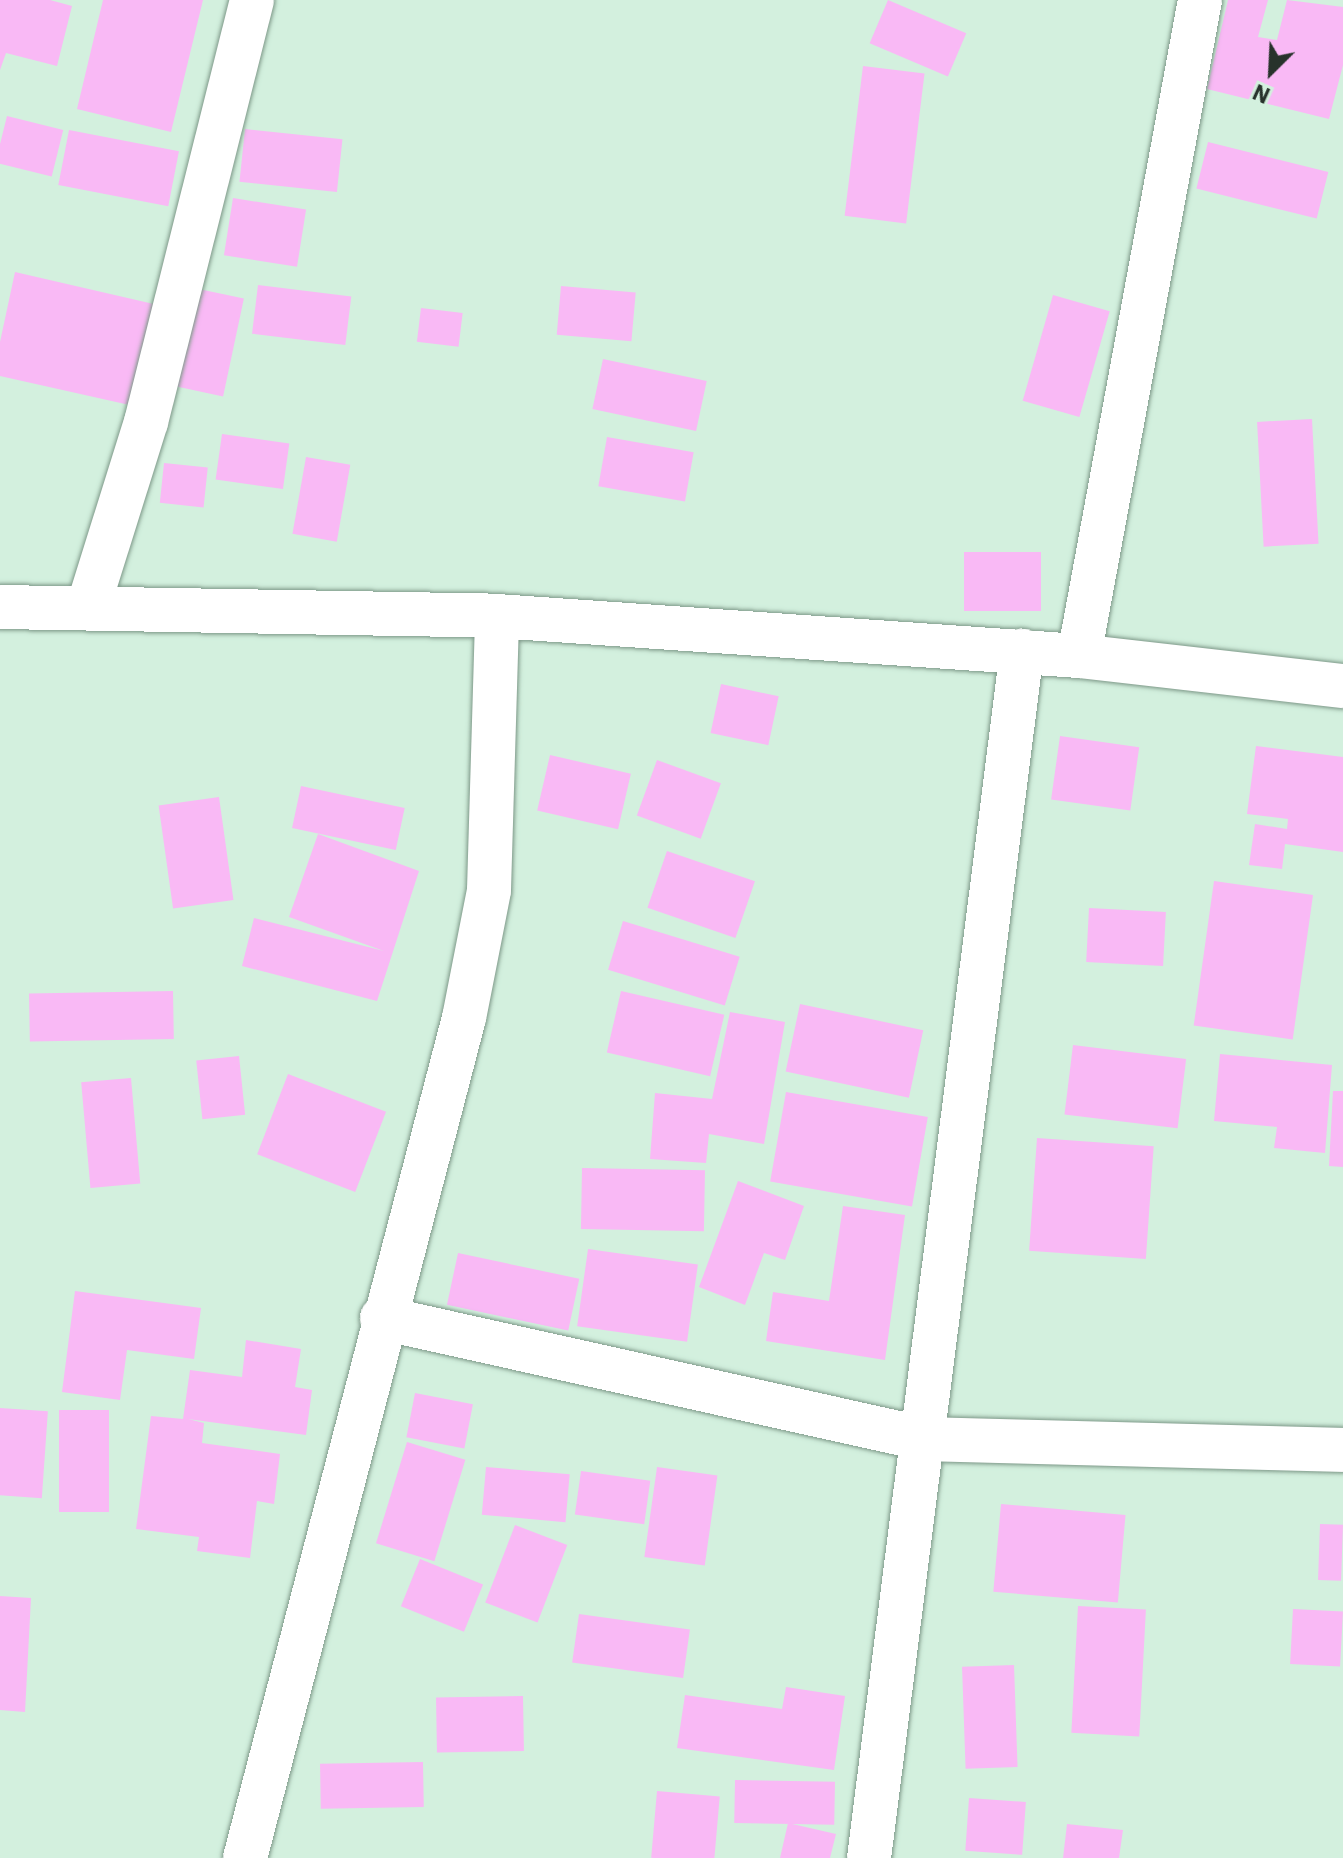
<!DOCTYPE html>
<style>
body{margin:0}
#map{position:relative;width:1343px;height:1858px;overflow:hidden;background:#d3f0de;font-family:"IBM Plex Sans",sans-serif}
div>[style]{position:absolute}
.building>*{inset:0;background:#f9b9f5;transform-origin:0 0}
.roads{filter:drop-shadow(0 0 2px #7d9888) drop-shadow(0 0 2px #7d9888)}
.minor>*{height:44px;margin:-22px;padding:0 22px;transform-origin:22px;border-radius:22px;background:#fff}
span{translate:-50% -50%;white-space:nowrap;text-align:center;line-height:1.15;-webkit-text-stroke:7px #d3f0de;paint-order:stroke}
.north{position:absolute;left:1231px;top:32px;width:80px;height:80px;-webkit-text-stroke:6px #d3f0de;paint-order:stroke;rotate:204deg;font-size:22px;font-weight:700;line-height:32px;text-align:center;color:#27322b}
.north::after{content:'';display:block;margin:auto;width:28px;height:36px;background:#27322b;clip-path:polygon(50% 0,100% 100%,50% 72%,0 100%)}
</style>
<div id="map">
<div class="building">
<i style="clip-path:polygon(0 0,50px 0,72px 6px,57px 66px,6px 53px,0 70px)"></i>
<i style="clip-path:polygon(103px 0,203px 0,171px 132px,77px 109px)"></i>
<i style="left:888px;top:0;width:85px;height:47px;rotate:23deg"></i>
<i style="clip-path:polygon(1228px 0,1268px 0,1258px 37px,1277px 40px,1287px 0,1343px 7px,1343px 65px,1329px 119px,1207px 89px)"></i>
<i style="left:863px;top:66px;width:62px;height:151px;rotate:7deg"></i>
<i style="left:7px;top:116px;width:58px;height:48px;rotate:14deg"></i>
<i style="left:245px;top:129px;width:98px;height:53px;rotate:6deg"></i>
<i style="left:69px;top:130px;width:112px;height:56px;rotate:11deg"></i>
<i style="left:1208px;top:142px;width:124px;height:48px;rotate:14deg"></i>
<i style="left:233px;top:198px;width:74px;height:58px;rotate:9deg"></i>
<i style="clip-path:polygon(15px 272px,158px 305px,134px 406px,0 376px,0 342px)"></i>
<i style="left:258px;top:285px;width:94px;height:49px;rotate:7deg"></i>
<i style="left:561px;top:286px;width:75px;height:49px;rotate:5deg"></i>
<i style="left:194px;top:288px;width:51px;height:100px;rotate:12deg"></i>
<i style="left:1053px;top:295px;width:59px;height:110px;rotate:16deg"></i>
<i style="left:421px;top:308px;width:42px;height:34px;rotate:7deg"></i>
<i style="left:603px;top:359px;width:106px;height:51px;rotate:12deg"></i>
<i style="left:1312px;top:419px;width:125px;height:55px;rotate:87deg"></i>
<i style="left:222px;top:434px;width:68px;height:46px;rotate:8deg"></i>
<i style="left:607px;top:437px;width:88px;height:50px;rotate:10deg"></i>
<i style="left:306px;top:457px;width:45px;height:78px;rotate:10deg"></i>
<i style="left:164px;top:463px;width:44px;height:40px;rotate:6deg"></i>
<i style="left:964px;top:552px;width:77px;height:59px"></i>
<i style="left:721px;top:684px;width:59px;height:50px;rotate:12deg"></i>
<i style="left:1060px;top:736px;width:80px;height:64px;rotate:8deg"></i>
<i style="clip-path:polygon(1256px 746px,1343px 757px,1343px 852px,1285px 844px,1282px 869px,1249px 865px,1255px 824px,1287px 829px,1288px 819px,1247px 814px)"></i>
<i style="left:550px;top:755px;width:83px;height:57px;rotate:13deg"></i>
<i style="left:657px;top:760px;width:68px;height:59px;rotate:20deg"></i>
<i style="left:301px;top:786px;width:106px;height:43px;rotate:12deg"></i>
<i style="left:219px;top:797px;width:104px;height:61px;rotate:82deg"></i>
<i style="clip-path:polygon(318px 834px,419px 871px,377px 1001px,242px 966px,254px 918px,384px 951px,289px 917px)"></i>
<i style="left:667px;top:851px;width:93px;height:60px;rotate:19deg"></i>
<i style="left:1214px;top:881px;width:100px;height:146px;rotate:8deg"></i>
<i style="left:1089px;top:908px;width:77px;height:54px;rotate:3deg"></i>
<i style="left:623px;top:921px;width:122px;height:51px;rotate:17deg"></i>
<i style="left:173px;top:991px;width:48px;height:144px;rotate:89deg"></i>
<i style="left:621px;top:991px;width:106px;height:63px;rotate:13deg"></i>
<i style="left:800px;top:1004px;width:126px;height:69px;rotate:12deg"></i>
<i style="clip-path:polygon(730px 1012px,785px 1022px,764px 1144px,709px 1134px,706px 1163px,650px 1159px,655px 1093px,712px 1099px)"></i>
<i style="left:1073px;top:1045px;width:114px;height:70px;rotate:7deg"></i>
<i style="clip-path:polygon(1220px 1054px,1332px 1065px,1325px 1153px,1274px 1148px,1277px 1127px,1214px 1121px)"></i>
<i style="left:239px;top:1056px;width:59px;height:43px;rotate:84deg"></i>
<i style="left:288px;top:1074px;width:105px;height:86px;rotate:21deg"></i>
<i style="left:131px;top:1078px;width:106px;height:50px;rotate:85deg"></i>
<i style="clip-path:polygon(1333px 1091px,1343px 1091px,1343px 1167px,1329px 1166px)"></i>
<i style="left:786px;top:1092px;width:144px;height:91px;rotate:10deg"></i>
<i style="left:1037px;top:1138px;width:117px;height:113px;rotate:4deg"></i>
<i style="left:582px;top:1168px;width:123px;height:61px;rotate:1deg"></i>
<i style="clip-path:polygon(738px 1181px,804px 1206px,785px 1260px,764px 1253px,745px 1305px,699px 1287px)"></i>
<i style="clip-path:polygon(843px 1206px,905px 1215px,885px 1360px,766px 1341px,773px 1292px,829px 1301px)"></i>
<i style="left:588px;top:1249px;width:111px;height:78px;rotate:8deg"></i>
<i style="left:458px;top:1253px;width:124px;height:53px;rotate:12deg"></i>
<i style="clip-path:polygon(75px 1291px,201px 1308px,194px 1359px,127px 1350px,120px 1400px,62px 1392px)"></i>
<i style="clip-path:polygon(246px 1340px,301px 1349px,295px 1387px,312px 1390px,306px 1435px,188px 1419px,204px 1423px,202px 1443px,280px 1454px,274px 1504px,257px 1501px,250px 1558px,197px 1551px,199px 1537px,136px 1529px,151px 1416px,183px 1419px,190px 1370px,242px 1377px)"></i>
<i style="left:415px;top:1393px;width:59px;height:45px;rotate:11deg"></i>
<i style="left:0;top:1408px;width:48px;height:87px;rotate:4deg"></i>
<i style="left:59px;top:1410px;width:50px;height:102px"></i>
<i style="left:407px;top:1442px;width:61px;height:106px;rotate:17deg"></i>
<i style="left:486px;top:1467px;width:84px;height:48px;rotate:5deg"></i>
<i style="left:657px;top:1467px;width:61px;height:91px;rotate:8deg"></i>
<i style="left:581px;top:1471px;width:70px;height:44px;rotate:8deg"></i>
<i style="left:1001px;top:1504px;width:125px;height:88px;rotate:5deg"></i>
<i style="left:1320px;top:1524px;width:23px;height:56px;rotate:2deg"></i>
<i style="left:515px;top:1525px;width:56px;height:83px;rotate:21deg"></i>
<i style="left:420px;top:1559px;width:68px;height:51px;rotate:22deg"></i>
<i style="clip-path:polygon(0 1596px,31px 1598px,25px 1712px,0 1710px)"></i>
<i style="left:1078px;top:1606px;width:68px;height:127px;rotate:3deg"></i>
<i style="left:1293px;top:1609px;width:50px;height:55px;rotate:3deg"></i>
<i style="left:579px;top:1614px;width:112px;height:49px;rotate:8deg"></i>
<i style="left:1014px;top:1665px;width:102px;height:52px;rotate:88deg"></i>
<i style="clip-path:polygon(786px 1687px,845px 1696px,834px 1770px,677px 1748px,685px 1695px,782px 1709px)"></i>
<i style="left:523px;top:1696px;width:55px;height:87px;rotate:89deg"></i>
<i style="left:423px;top:1762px;width:45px;height:103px;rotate:89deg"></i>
<i style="left:735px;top:1780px;width:100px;height:43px;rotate:1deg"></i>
<i style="left:657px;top:1791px;width:63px;height:67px;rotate:5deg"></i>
<i style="left:969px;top:1798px;width:57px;height:53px;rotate:4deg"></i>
<i style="clip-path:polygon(788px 1823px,836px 1834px,830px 1858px,780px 1858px)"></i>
<i style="clip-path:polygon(1067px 1824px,1123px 1830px,1119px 1858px,1063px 1858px)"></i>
</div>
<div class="roads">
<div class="minor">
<i style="left:0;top:607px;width:497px;rotate:1deg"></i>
<i style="left:497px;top:616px;width:583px;rotate:3.93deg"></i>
<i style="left:1079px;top:656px;width:266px;rotate:6.5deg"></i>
<i style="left:88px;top:607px;width:194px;rotate:-72.6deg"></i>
<i style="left:146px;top:422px;width:435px;rotate:-75.9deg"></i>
<i style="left:1079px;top:656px;width:667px;rotate:-79.55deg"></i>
<i style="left:382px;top:1318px;width:556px;rotate:12.56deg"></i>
<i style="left:925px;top:1439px;width:418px;rotate:1.5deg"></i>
<i style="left:245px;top:1858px;width:868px;rotate:-75.39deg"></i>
<i style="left:464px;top:1018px;width:130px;rotate:-78.9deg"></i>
<i style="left:489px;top:890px;width:274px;rotate:-88.3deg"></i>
<i style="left:869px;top:1858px;width:1217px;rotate:-82.78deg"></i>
</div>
</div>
<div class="north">N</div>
</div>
